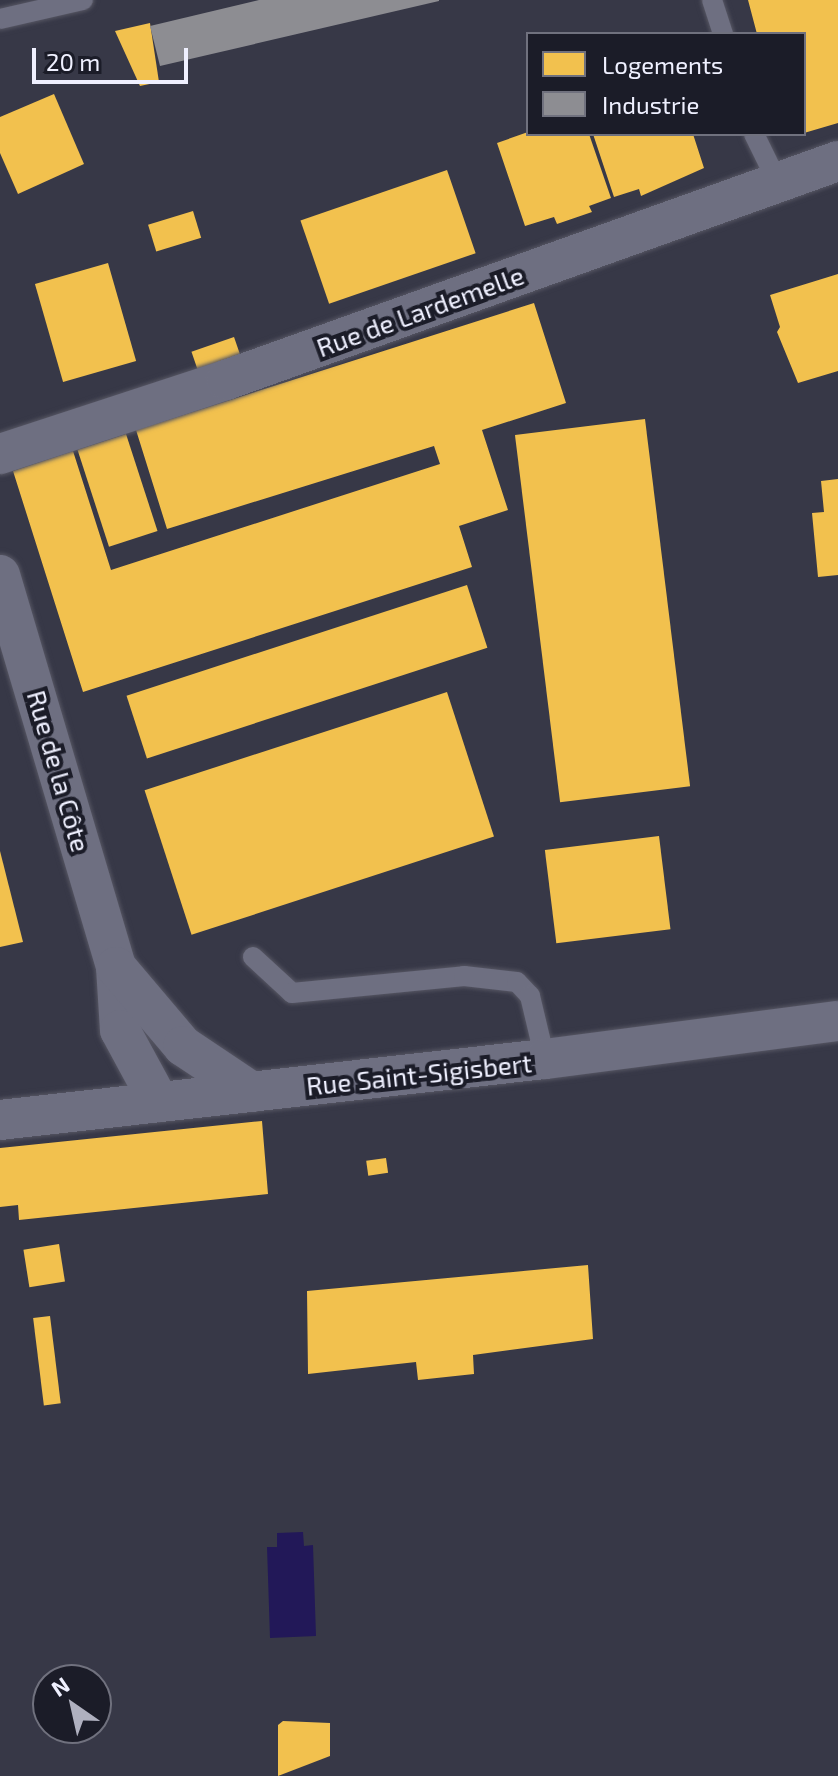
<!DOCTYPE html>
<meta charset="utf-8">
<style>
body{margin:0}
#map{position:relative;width:838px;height:1776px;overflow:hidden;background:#373847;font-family:"Exo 2",sans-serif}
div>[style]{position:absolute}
.water>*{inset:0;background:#221858}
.homes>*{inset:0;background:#f2c14e;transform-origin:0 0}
.industry>*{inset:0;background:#8d8d92}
.roads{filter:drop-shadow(0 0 2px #565663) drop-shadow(0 0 2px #565663)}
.lane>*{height:20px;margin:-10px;padding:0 10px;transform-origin:10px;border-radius:10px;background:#6e6f81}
.street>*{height:40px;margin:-20px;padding:0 20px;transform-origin:20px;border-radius:20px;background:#6e6f81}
span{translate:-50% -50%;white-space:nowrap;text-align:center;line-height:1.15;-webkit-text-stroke:8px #1b1c28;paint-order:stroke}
.street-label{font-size:26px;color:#eff0ff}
.legend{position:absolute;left:526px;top:32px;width:280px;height:104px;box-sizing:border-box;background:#1b1c28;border:2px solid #70717e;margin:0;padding:10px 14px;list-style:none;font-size:24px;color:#eff0ff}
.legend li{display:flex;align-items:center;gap:16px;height:40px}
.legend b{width:40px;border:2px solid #70717e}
.north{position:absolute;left:32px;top:1664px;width:80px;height:80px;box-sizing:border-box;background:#1b1c28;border:2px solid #70717e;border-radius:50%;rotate:326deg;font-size:22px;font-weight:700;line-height:32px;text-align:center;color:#eff0ff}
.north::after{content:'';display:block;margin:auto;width:28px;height:36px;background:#afb0bf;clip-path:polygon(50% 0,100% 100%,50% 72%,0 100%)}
.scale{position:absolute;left:32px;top:48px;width:156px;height:36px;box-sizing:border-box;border:4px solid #eff0ff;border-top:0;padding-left:10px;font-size:24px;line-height:28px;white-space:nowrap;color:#eff0ff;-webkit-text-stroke:6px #1b1c28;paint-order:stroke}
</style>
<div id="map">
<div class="water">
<i style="clip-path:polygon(303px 1532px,304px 1546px,313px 1545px,316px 1636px,270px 1638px,267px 1547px,277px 1547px,277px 1533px)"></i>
</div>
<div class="homes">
<i style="clip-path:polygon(748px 0,838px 0,838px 123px,804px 133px,804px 34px,757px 34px)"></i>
<i style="clip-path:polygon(150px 23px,159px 82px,140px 86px,115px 31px)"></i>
<i style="clip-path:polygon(54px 94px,84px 164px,18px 194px,0 153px,0 117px)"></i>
<i style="clip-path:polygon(528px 132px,589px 134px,611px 198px,589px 206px,592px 212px,557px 224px,554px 217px,525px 226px,497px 143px)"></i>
<i style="clip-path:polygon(593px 134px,693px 134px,704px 168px,641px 196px,639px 189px,614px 197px)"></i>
<i style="left:447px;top:170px;width:88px;height:155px;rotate:71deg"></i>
<i style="left:193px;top:211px;width:28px;height:47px;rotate:73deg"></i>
<i style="left:108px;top:263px;width:102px;height:76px;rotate:74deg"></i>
<i style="clip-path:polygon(838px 274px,838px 371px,798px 383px,777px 332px,780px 327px,770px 295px)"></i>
<i style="clip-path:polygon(534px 303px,566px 403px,482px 430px,508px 510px,459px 526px,472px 567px,83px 692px,13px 471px,73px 451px,111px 570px,440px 464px,434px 446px,167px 529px,136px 430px)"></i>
<i style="left:234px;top:337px;width:31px;height:45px;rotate:71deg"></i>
<i style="left:645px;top:419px;width:370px;height:131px;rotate:83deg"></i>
<i style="left:126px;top:434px;width:102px;height:51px;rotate:72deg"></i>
<i style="clip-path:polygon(838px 479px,838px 575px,818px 577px,812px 513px,824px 512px,821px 481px)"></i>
<i style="left:467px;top:585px;width:66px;height:358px;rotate:72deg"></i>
<i style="left:447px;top:692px;width:152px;height:318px;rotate:72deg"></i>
<i style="left:659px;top:836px;width:94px;height:115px;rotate:83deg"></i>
<i style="clip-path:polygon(0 851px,23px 942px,0 947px)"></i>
<i style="clip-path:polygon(262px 1121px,268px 1194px,19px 1220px,18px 1205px,0 1207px,0 1148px)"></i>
<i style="left:386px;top:1158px;width:15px;height:20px;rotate:82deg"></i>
<i style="left:59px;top:1244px;width:38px;height:36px;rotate:81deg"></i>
<i style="clip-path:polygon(588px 1265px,593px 1339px,473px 1355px,474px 1374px,418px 1380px,416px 1362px,308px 1374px,307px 1291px)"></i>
<i style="left:50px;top:1316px;width:88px;height:17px;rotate:83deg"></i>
<i style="clip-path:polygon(283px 1721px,330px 1723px,330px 1756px,278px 1776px,278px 1725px)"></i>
</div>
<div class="industry">
<i style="clip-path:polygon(259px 0,439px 0,439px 1px,160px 66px,150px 26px)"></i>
</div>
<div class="roads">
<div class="lane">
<i style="left:712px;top:0;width:36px;rotate:72deg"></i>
<i style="left:0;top:19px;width:85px;rotate:-12.9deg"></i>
<i style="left:754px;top:134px;width:55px;rotate:63.9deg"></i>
<i style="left:253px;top:957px;width:53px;rotate:42.7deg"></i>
<i style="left:292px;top:993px;width:173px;rotate:-5.6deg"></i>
<i style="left:464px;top:976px;width:53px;rotate:6.5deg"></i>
<i style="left:517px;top:982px;width:19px;rotate:47deg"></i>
<i style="left:530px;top:996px;width:65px;rotate:76.6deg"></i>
</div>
<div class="street">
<i style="left:0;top:454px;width:238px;rotate:-18.1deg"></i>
<i style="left:226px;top:380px;width:650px;rotate:-19.69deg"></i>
<i style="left:0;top:575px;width:409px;rotate:73.5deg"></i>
<i style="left:116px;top:967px;width:63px;rotate:86.4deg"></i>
<i style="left:120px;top:1030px;width:82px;rotate:61.6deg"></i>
<i style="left:116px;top:967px;width:104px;rotate:49.7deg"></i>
<i style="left:183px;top:1046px;width:83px;rotate:33.7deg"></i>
<i style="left:0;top:1120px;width:548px;rotate:-6.39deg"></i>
<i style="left:545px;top:1059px;width:295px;rotate:-7.4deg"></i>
</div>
</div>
<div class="street-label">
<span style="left:420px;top:311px;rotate:-20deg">Rue de Lardemelle</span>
<span style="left:59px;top:771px;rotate:74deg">Rue de la Côte</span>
<span style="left:419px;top:1074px;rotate:-6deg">Rue Saint-Sigisbert</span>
</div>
<ul class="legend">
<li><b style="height:22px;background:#f2c14e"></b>Logements</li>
<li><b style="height:22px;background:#8d8d92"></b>Industrie</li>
</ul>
<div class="north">N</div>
<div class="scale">20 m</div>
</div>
